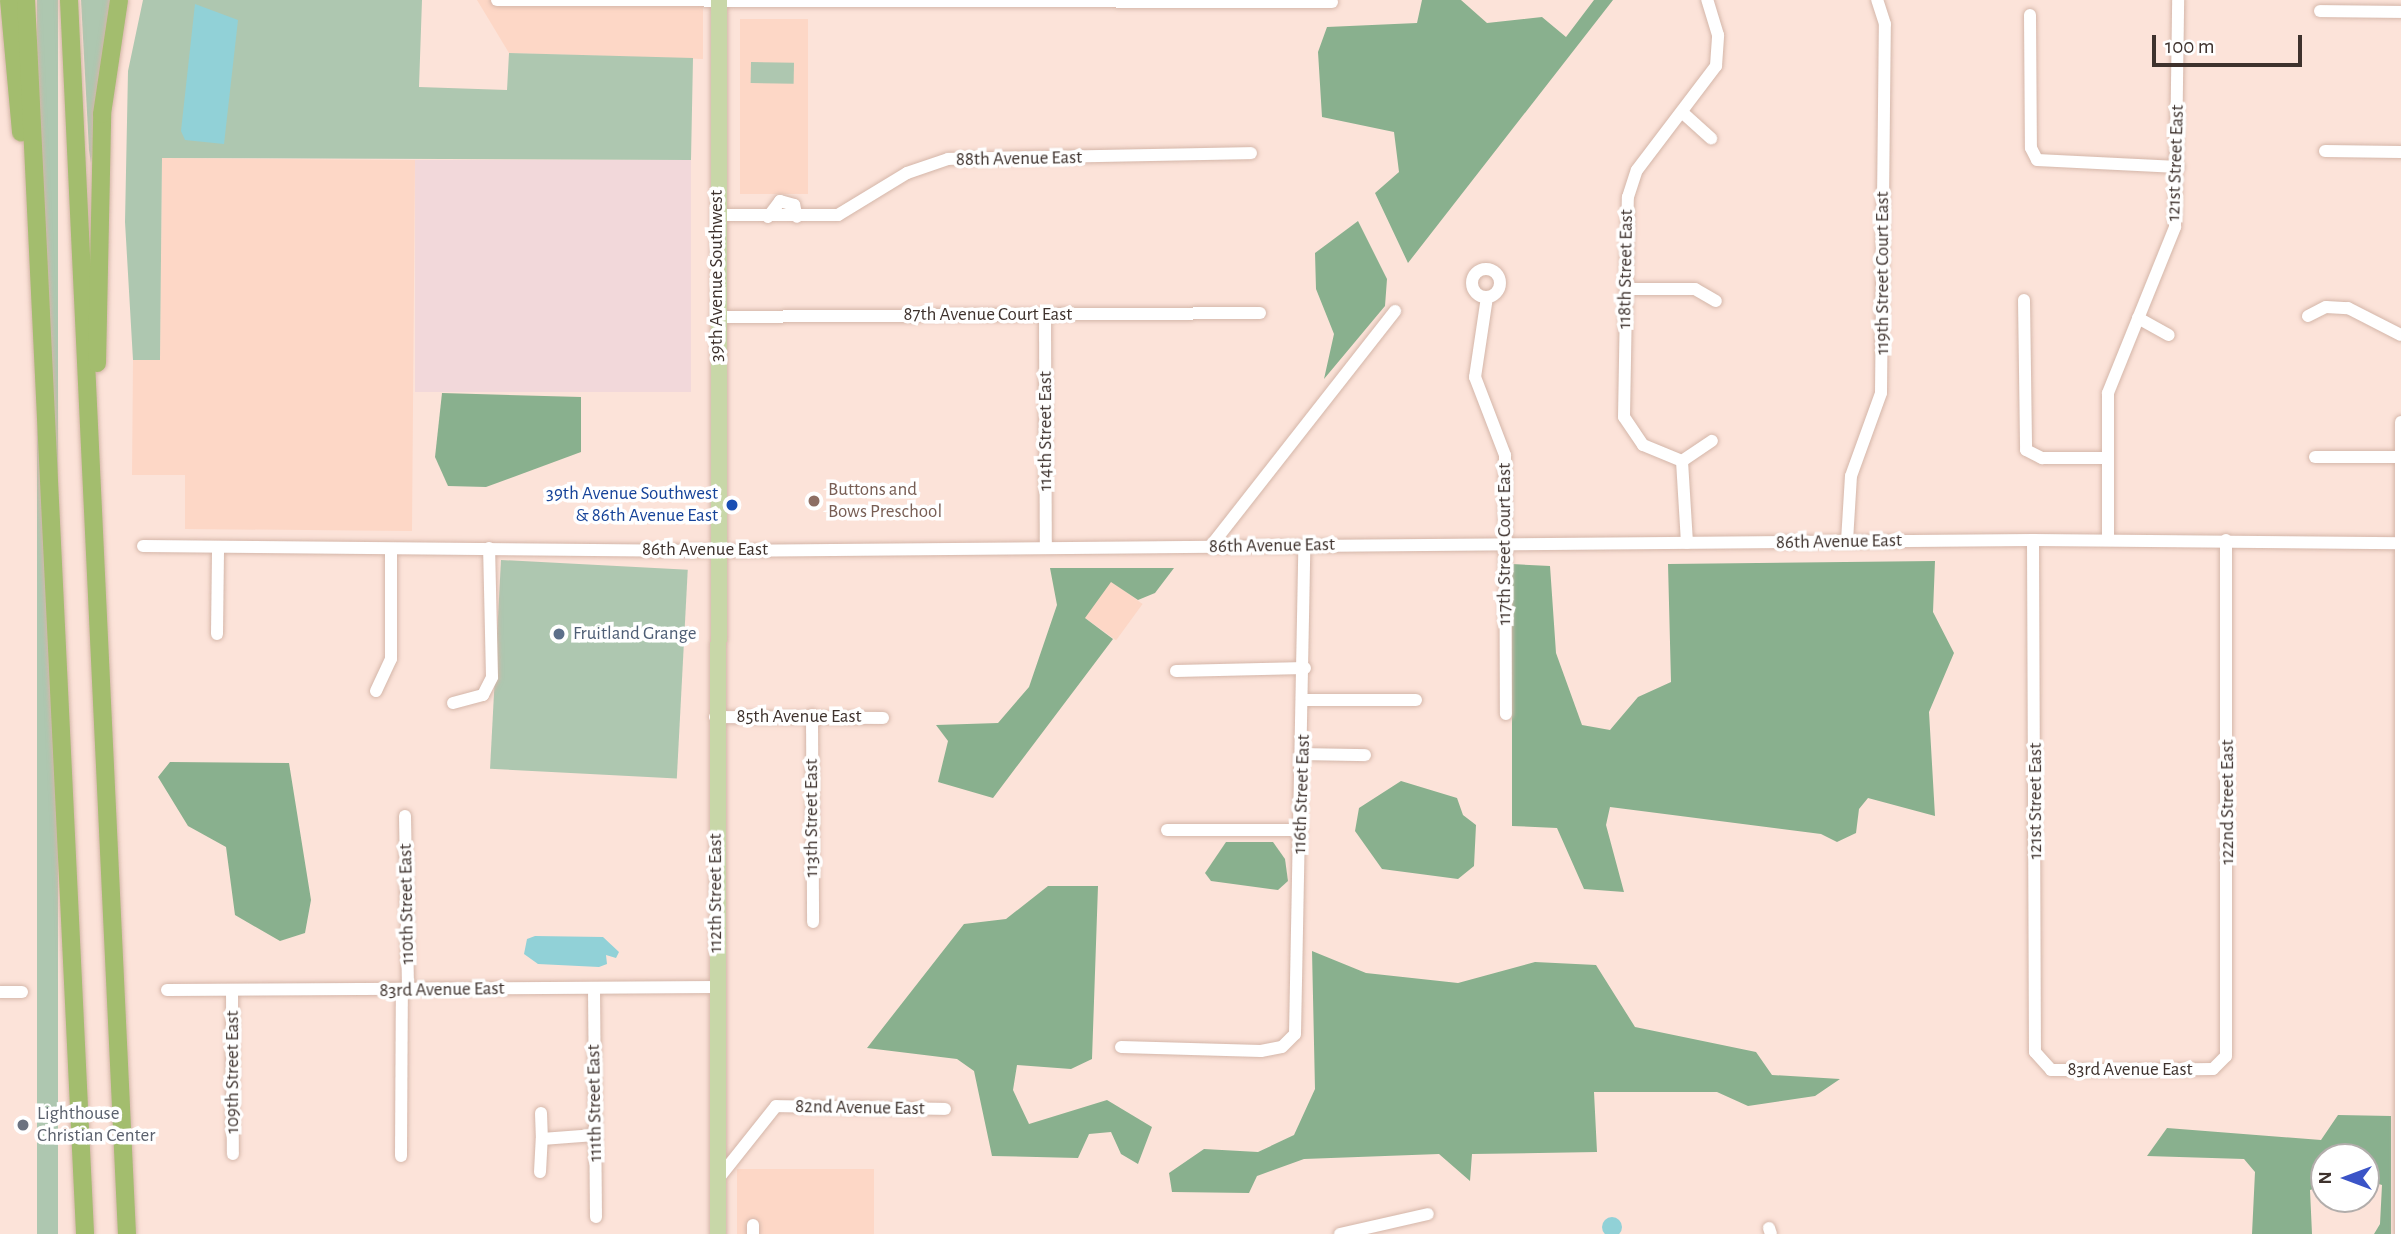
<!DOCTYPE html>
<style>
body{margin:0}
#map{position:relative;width:2401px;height:1234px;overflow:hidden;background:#fce3d9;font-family:"Alegreya Sans",sans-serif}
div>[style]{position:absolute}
.built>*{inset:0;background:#fdd7c6;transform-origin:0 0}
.education>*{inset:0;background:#f2d8da;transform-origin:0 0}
.green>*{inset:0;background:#aec7b0;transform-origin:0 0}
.forest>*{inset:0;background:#89b08e}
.water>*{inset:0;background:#91d1d7}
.round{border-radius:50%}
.roads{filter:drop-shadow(0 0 2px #d4b6a9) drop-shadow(0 0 2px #d4b6a9)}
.minor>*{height:12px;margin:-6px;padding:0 6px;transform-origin:6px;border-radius:6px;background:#fff}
.minor>.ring{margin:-6px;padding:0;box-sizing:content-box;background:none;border:12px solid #fff;border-radius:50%}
.major>*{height:16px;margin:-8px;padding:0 8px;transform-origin:8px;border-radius:8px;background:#c8d7a8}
.highway>*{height:18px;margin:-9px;padding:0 9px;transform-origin:9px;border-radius:9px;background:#a3bd6e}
.dots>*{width:19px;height:19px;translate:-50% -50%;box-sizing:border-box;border:4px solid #fff;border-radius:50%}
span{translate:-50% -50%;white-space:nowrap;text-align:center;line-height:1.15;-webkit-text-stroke:7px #fff;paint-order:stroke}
.street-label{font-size:19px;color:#3e322d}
.education-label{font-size:19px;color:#785e54}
.left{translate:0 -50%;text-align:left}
.transit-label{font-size:19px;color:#164399}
.right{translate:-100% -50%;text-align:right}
.service-label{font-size:19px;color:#4e5e75}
.worship-label{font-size:19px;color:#5b616d}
.north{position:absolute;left:2310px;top:1143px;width:70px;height:70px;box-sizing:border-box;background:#fff;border:2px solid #b2adab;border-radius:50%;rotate:270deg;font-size:19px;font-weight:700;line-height:28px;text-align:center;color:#3e322d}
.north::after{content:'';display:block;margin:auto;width:24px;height:32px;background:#3b54c7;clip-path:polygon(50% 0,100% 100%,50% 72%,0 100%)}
.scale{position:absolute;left:2152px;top:35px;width:150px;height:32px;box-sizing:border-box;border:4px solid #3e322d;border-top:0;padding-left:9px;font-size:21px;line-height:24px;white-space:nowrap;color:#3e322d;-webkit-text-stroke:5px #fff;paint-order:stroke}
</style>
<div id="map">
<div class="built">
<i style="clip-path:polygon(477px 0,703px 0,703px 59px,509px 53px)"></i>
<i style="left:740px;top:19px;width:68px;height:175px"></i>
<i style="clip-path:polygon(162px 158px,415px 160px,412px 531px,185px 529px,185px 475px,132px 475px,133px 360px,160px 360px)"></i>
<i style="left:1111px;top:581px;width:39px;height:45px;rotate:36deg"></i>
<i style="left:737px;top:1169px;width:137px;height:65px"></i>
</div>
<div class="education">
<i style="left:415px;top:160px;width:276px;height:232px"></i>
</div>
<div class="green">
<i style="left:37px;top:0;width:21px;height:1235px"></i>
<i style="clip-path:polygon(81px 0,111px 0,91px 163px,89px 150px)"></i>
<i style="clip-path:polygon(143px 0,422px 0,419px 87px,507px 90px,509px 53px,693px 58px,691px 160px,162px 158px,160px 360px,133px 360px,125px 222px,128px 71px)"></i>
<i style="left:751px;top:62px;width:43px;height:21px;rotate:1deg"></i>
<i style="left:501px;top:560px;width:187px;height:209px;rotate:3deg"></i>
</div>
<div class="forest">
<i style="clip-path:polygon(1422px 0,1461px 0,1487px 23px,1542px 17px,1566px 37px,1594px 0,1613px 0,1408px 263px,1375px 193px,1399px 172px,1394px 132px,1322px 117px,1318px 52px,1327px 27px,1417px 23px)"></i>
<i style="clip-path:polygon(1358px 221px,1387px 279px,1385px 306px,1324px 379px,1334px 334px,1316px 289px,1315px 253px)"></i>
<i style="clip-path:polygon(442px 393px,581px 397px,581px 452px,486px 487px,448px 486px,435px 457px)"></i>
<i style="clip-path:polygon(1935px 561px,1933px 612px,1954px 653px,1929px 712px,1935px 816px,1868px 798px,1859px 809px,1856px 833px,1837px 842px,1821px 834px,1610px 807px,1606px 825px,1624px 892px,1584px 889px,1557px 828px,1512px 826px,1512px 564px,1550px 566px,1556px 653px,1582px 725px,1610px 730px,1638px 697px,1671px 682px,1668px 564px)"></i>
<i style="clip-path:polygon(1050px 568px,1174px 568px,1155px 593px,1138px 600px,1111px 582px,1085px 618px,1113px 639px,993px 798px,938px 782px,948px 741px,936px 725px,998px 723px,1029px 687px,1057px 605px)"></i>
<i style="clip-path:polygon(170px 762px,289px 763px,311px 900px,305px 933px,280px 941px,235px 915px,226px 847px,188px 826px,158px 777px)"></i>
<i style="clip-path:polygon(1401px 781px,1457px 798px,1463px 815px,1476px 825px,1474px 866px,1458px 879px,1382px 869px,1355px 831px,1359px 808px)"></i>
<i style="clip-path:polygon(1226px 842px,1273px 842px,1285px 859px,1288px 881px,1278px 890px,1211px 881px,1205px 873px)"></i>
<i style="clip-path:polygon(1048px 886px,1098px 886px,1092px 1059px,1071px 1069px,1017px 1065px,1013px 1090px,1029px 1124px,1107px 1100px,1152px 1127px,1138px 1164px,1121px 1154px,1111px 1132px,1089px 1134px,1078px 1158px,992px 1156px,974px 1071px,957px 1059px,867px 1048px,964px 924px,1006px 919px)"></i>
<i style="clip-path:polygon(1312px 951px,1366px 973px,1458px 983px,1535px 962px,1596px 965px,1635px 1027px,1756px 1052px,1772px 1075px,1840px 1079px,1815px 1096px,1748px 1106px,1717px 1092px,1594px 1092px,1597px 1152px,1472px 1154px,1470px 1181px,1439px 1154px,1304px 1159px,1257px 1176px,1249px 1193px,1172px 1192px,1169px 1173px,1204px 1149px,1258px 1152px,1294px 1135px,1315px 1089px)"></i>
<i style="clip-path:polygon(2338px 1115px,2391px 1116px,2391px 1234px,2374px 1234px,2380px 1224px,2382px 1185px,2366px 1180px,2366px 1157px,2324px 1157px,2324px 1186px,2310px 1190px,2312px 1234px,2252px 1234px,2255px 1172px,2244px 1159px,2147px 1156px,2167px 1128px,2321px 1140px)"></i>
</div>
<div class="water">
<i style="clip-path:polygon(195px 4px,238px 20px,224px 144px,185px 140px,181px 131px)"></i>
<i style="clip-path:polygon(535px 936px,603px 937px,619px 952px,616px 958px,606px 955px,607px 964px,599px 967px,538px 964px,524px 954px,527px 939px)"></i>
<i class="round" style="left:1602px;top:1217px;width:20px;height:20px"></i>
</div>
<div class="roads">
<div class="minor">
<i style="left:497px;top:0;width:835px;rotate:0.14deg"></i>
<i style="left:2320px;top:11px;width:81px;rotate:0.7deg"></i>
<i style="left:2030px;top:15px;width:133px;rotate:89.6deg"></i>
<i style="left:2031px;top:148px;width:13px;rotate:63deg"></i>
<i style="left:2037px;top:160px;width:141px;rotate:2.8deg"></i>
<i style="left:1683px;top:113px;width:38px;rotate:42deg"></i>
<i style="left:2325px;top:151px;width:76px;rotate:0.8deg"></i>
<i style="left:717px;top:215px;width:121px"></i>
<i style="left:838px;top:215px;width:81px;rotate:-31.3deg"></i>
<i style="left:907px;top:173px;width:43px;rotate:-18.9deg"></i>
<i style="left:948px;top:159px;width:303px;rotate:-1.1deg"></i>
<i style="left:768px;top:217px;width:20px;rotate:-53deg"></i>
<i style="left:780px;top:201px;width:15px;rotate:16deg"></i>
<i style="left:794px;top:205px;width:12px;rotate:76deg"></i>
<i class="ring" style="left:1472px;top:269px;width:16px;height:16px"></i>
<i style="left:1626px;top:289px;width:69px"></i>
<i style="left:1695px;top:289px;width:24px;rotate:30deg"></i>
<i style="left:1487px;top:297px;width:81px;rotate:98.5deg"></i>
<i style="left:1475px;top:377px;width:84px;rotate:69deg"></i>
<i style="left:1505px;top:455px;width:259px;rotate:89.8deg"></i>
<i style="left:2024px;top:300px;width:150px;rotate:89.2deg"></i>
<i style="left:2026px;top:450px;width:18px;rotate:27deg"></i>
<i style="left:2042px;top:458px;width:66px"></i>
<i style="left:1045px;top:314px;width:234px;rotate:89.8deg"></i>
<i style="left:2308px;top:316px;width:20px;rotate:-27deg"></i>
<i style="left:2326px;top:307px;width:22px;rotate:3deg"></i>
<i style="left:2348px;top:308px;width:59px;rotate:27deg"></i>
<i style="left:716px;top:317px;width:544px;rotate:-0.42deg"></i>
<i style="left:2138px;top:318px;width:35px;rotate:29deg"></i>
<i style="left:2315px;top:457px;width:86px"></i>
<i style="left:1682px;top:461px;width:42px;rotate:-157.7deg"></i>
<i style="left:1643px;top:445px;width:34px;rotate:-124deg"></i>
<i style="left:1624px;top:417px;width:220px;rotate:-89deg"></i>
<i style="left:1628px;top:197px;width:28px;rotate:-72deg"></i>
<i style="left:1637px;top:170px;width:131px;rotate:-52.8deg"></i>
<i style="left:1716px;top:66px;width:31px;rotate:-86deg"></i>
<i style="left:1718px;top:35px;width:37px;rotate:-107deg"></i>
<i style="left:1682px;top:461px;width:82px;rotate:86.5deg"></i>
<i style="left:1682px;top:461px;width:36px;rotate:-34deg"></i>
<i style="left:2033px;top:540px;width:512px;rotate:89.78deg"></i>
<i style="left:2035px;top:1052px;width:24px;rotate:48deg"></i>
<i style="left:2051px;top:1070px;width:77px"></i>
<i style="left:2128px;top:1070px;width:85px;rotate:-0.7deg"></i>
<i style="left:2213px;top:1069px;width:18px;rotate:-45deg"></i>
<i style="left:2226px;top:1056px;width:516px;rotate:-90deg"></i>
<i style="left:2108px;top:540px;width:147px;rotate:-90deg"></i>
<i style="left:2108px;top:393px;width:179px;rotate:-68deg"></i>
<i style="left:2175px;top:227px;width:227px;rotate:-89.2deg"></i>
<i style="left:1847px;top:541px;width:65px;rotate:-86.5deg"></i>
<i style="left:1851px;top:476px;width:88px;rotate:-70.1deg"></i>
<i style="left:1881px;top:393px;width:369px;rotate:-89.4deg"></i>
<i style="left:1885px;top:24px;width:25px;rotate:-108deg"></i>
<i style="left:143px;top:546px;width:572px;rotate:0.5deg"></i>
<i style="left:715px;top:551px;width:1318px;rotate:-0.48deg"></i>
<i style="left:2033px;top:540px;width:368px;rotate:0.5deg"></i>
<i style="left:1210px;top:547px;width:300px;rotate:-51.9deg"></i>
<i style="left:217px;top:634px;width:87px;rotate:-89.3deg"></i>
<i style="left:1176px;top:671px;width:129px;rotate:-1.3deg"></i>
<i style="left:376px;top:691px;width:35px;rotate:-65deg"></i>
<i style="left:391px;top:659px;width:110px;rotate:-90deg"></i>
<i style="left:1305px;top:700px;width:111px"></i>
<i style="left:453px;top:703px;width:31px;rotate:-15deg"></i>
<i style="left:483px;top:695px;width:20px;rotate:-63deg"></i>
<i style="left:492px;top:677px;width:129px;rotate:-91.3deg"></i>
<i style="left:812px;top:715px;width:207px;rotate:89.7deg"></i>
<i style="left:715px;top:717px;width:168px;rotate:0.3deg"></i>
<i style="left:1305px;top:754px;width:60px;rotate:1deg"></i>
<i style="left:405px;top:816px;width:175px;rotate:89deg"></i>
<i style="left:1167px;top:830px;width:133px"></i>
<i style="left:594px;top:989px;width:228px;rotate:89.5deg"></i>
<i style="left:167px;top:990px;width:550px;rotate:-0.31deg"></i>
<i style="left:232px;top:990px;width:164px;rotate:89.7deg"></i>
<i style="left:0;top:992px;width:22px"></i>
<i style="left:1121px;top:1047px;width:140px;rotate:1.6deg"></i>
<i style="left:1261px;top:1051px;width:21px;rotate:-11deg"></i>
<i style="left:1282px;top:1047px;width:18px;rotate:-45deg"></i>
<i style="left:1295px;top:1034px;width:488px;rotate:-88.9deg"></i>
<i style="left:541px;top:1113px;width:26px;rotate:88deg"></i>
<i style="left:542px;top:1139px;width:53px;rotate:-4.3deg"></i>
<i style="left:401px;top:1156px;width:165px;rotate:-89.7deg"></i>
<i style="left:540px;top:1172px;width:33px;rotate:-87deg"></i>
<i style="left:718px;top:1179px;width:93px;rotate:-51.5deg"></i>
<i style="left:776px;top:1106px;width:169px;rotate:1deg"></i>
<i style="left:753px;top:1225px;width:9px;rotate:90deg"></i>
<i style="left:1769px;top:1228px;width:6px;rotate:72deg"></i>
<i style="left:1340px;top:1234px;width:90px;rotate:-12.8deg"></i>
<i style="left:2401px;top:1234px;width:812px;rotate:-90deg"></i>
</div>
<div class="major">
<i style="left:718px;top:1234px;width:1234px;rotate:-89.95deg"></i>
</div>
<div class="highway">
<i style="left:9px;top:0;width:133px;rotate:84.8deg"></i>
<i style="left:26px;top:0;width:1235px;rotate:87.26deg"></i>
<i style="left:69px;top:0;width:1235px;rotate:87.31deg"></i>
<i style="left:97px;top:363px;width:249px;rotate:-88.8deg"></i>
<i style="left:102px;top:114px;width:115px;rotate:-81.5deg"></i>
</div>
</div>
<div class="dots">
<i style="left:814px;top:501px;background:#8d6e63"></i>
<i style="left:732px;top:505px;background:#1a4fb4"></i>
<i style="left:559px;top:634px;background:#5c6f8a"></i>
<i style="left:23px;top:1125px;background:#6b7280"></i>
</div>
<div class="street-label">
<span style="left:1019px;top:159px;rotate:-1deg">88th Avenue East</span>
<span style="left:2176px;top:163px;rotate:-88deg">121st Street East</span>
<span style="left:1626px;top:269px;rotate:-89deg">118th Street East</span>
<span style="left:1883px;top:273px;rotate:-90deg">119th Street Court East</span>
<span style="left:717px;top:276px;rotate:-90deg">39th Avenue Southwest</span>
<span style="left:988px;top:315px">87th Avenue Court East</span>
<span style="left:1046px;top:431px;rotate:-90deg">114th Street East</span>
<span style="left:1839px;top:542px;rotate:-1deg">86th Avenue East</span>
<span style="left:1505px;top:544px;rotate:-90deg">117th Street Court East</span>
<span style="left:1272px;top:546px;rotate:-1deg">86th Avenue East</span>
<span style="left:705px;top:550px">86th Avenue East</span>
<span style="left:799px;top:717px">85th Avenue East</span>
<span style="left:1302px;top:794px;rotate:-88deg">116th Street East</span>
<span style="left:2036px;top:801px;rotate:-90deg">121st Street East</span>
<span style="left:2228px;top:802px;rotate:-90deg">122nd Street East</span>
<span style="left:812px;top:818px;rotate:-90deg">113th Street East</span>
<span style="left:716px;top:893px;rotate:-90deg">112th Street East</span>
<span style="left:407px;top:904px;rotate:-91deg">110th Street East</span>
<span style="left:442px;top:990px;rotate:-1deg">83rd Avenue East</span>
<span style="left:2130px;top:1070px">83rd Avenue East</span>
<span style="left:233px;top:1072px;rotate:-90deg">109th Street East</span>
<span style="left:595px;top:1103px;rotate:-91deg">111th Street East</span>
<span style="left:860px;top:1108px;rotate:1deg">82nd Avenue East</span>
</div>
<div class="education-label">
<span class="left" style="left:828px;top:501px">Buttons and<br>Bows Preschool</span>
</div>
<div class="transit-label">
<span class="right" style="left:718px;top:505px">39th Avenue Southwest<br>&amp; 86th Avenue East</span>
</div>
<div class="service-label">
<span class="left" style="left:573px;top:634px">Fruitland Grange</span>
</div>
<div class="worship-label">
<span class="left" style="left:37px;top:1125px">Lighthouse<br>Christian Center</span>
</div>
<div class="north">N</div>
<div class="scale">100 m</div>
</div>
